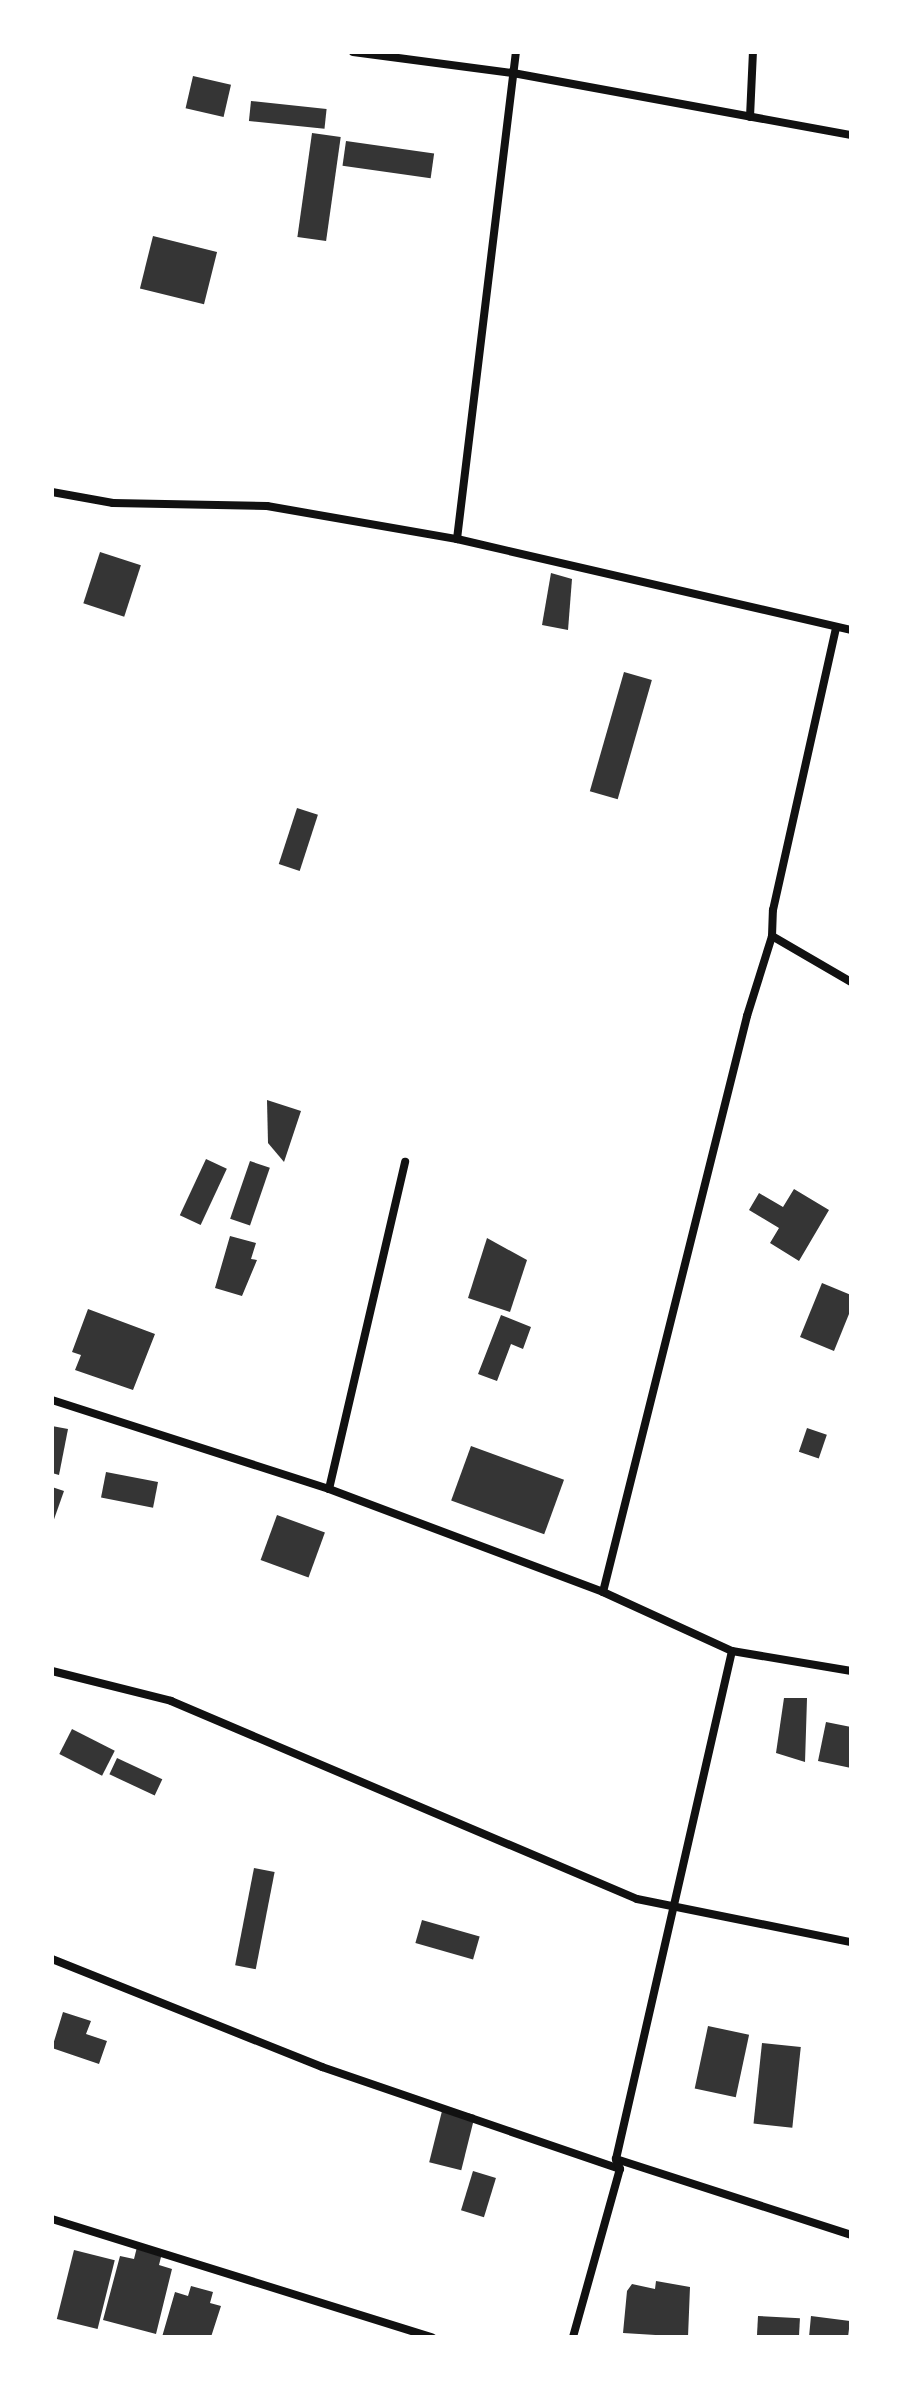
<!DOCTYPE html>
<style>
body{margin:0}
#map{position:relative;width:903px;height:2389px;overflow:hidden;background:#fff;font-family:Literata,serif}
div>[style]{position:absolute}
.building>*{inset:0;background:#353535;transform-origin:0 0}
.minor>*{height:8px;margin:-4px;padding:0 4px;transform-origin:4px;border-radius:4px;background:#111}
span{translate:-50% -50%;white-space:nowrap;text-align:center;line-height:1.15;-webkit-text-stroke:8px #fff;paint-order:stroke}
.frame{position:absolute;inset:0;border:54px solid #fff;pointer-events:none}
</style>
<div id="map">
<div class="building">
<i style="left:193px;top:76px;width:39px;height:33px;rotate:13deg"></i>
<i style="left:251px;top:101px;width:76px;height:20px;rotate:6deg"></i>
<i style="left:312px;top:133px;width:29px;height:105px;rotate:8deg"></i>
<i style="left:346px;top:141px;width:89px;height:25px;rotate:8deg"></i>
<i style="left:153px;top:236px;width:66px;height:54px;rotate:14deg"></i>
<i style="left:100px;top:552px;width:43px;height:54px;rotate:18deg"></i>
<i style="clip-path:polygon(551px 573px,572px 579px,568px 630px,542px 625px)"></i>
<i style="left:624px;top:672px;width:29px;height:124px;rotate:16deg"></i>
<i style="left:297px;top:808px;width:22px;height:59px;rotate:18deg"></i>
<i style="clip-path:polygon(267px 1100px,301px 1111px,284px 1162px,268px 1143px)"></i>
<i style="left:206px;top:1159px;width:23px;height:62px;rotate:25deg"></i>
<i style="left:250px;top:1161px;width:21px;height:61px;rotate:19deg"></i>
<i style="clip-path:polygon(794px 1189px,829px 1210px,799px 1261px,770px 1243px,779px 1228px,749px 1210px,759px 1193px,783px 1207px)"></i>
<i style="clip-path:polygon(230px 1236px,256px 1243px,251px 1259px,257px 1260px,242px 1296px,215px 1288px)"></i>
<i style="clip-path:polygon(487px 1238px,527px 1260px,510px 1312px,468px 1298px)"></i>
<i style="clip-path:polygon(822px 1283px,851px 1295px,851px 1309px,834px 1351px,800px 1337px)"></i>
<i style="clip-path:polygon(88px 1309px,155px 1334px,133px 1390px,75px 1370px,81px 1355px,72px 1352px)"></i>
<i style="clip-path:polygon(501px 1315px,531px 1327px,523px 1349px,511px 1344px,497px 1381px,478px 1374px)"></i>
<i style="clip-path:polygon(52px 1426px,68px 1429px,59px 1475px,52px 1473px)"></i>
<i style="left:807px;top:1428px;width:21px;height:25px;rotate:19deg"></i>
<i style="left:471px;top:1446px;width:99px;height:58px;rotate:20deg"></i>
<i style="left:106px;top:1472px;width:53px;height:26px;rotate:11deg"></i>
<i style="clip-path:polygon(52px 1487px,64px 1491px,52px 1525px)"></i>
<i style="left:277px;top:1515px;width:51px;height:48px;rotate:20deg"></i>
<i style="clip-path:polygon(784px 1698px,807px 1698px,805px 1762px,776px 1753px)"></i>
<i style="clip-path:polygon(826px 1722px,851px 1727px,851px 1768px,818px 1761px)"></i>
<i style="left:72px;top:1729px;width:48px;height:28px;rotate:27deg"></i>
<i style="left:117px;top:1758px;width:50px;height:18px;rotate:25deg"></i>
<i style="left:254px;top:1868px;width:21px;height:99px;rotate:11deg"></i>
<i style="left:422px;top:1920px;width:60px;height:24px;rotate:16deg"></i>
<i style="clip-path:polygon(63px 2012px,91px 2021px,86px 2034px,107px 2041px,99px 2064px,52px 2048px)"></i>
<i style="left:708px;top:2026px;width:42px;height:64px;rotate:12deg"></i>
<i style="left:762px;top:2043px;width:39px;height:81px;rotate:6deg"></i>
<i style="left:443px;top:2107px;width:33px;height:57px;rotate:14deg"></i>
<i style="left:473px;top:2171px;width:24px;height:41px;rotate:17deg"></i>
<i style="clip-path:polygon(137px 2247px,162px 2253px,159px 2265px,172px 2269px,156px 2334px,103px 2320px,120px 2256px,134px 2259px)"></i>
<i style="left:74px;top:2250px;width:42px;height:71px;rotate:14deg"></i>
<i style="clip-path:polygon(656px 2281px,690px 2287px,688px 2337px,623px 2333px,627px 2291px,632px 2284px,655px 2289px)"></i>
<i style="clip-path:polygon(191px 2286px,213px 2292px,210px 2303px,221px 2306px,211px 2337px,162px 2337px,175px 2292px,188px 2296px)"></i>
<i style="left:758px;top:2316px;width:42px;height:21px;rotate:3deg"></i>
<i style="clip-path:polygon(811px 2316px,850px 2321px,848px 2337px,809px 2337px)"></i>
</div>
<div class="minor">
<i style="left:353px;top:52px;width:161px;rotate:7.5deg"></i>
<i style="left:513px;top:73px;width:344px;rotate:10.4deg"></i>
<i style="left:750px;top:117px;width:65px;rotate:-87.4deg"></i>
<i style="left:52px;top:492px;width:62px;rotate:10.2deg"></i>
<i style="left:113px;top:503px;width:154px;rotate:1.1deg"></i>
<i style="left:267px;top:506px;width:193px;rotate:9.9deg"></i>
<i style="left:457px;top:539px;width:404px;rotate:13deg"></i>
<i style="left:457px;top:539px;width:491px;rotate:-83.1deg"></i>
<i style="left:772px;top:936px;width:91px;rotate:30.2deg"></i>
<i style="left:52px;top:1400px;width:291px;rotate:17.8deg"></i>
<i style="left:329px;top:1489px;width:293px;rotate:20.6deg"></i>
<i style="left:603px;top:1592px;width:142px;rotate:24.6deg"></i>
<i style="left:732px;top:1651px;width:121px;rotate:9.5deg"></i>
<i style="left:329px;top:1489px;width:336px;rotate:-76.9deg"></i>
<i style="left:603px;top:1592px;width:594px;rotate:-75.96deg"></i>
<i style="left:747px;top:1016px;width:84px;rotate:-72.6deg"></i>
<i style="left:772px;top:936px;width:26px;rotate:-88deg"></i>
<i style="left:773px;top:910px;width:290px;rotate:-77.4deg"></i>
<i style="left:52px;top:1671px;width:123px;rotate:14.1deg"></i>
<i style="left:171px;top:1701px;width:506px;rotate:23.02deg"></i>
<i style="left:637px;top:1899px;width:218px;rotate:11.4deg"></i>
<i style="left:52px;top:1959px;width:291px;rotate:21.8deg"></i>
<i style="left:322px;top:2067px;width:315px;rotate:18.9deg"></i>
<i style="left:616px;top:2159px;width:247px;rotate:17.9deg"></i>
<i style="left:52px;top:2219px;width:398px;rotate:17.3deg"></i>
<i style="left:573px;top:2337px;width:174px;rotate:-74.4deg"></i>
<i style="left:620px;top:2169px;width:11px;rotate:-112deg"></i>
<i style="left:616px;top:2159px;width:521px;rotate:-77.14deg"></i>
</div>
<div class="frame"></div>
</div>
